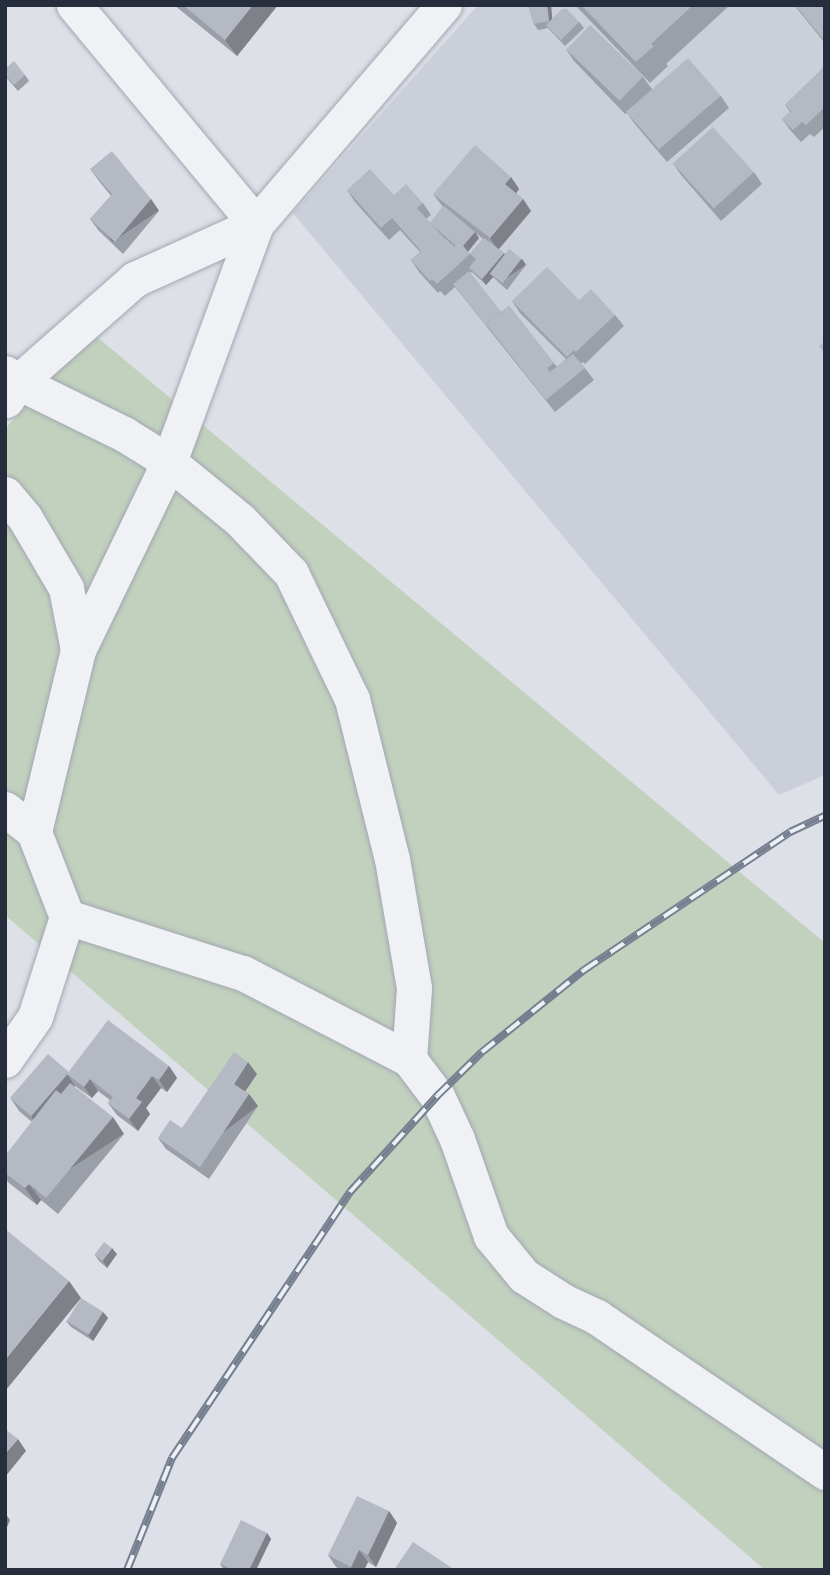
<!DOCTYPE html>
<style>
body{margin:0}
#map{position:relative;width:830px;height:1575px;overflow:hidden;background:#dde0e7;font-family:Karla,sans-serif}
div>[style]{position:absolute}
.built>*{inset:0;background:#cbcfd9}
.green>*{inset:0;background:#c2d1be}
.roads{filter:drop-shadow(0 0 2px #a2a7b1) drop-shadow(0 0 2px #a2a7b1)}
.minor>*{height:35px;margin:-17.5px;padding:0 17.5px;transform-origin:17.5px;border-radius:17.5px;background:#eff1f5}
.rail>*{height:8px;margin-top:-4px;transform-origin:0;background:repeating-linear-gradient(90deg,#eceff4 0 16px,#767f90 0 32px);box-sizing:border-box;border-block:2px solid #767f90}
.wall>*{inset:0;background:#9b9fa8}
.shaded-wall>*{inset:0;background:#7e8288;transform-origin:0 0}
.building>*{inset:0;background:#b4b9c3;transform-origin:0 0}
span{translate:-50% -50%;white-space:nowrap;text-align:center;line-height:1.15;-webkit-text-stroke:7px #eceff4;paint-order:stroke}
.frame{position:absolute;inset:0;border:7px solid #262e3d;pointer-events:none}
</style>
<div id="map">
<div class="built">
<i style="clip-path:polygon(478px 5px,825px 5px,825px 775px,779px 795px,293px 213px)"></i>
</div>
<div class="green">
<i style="clip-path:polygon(91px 332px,825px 943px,825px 1570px,765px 1570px,5px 915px,5px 429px)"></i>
</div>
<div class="roads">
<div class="minor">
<i style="left:5px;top:373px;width:16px;rotate:35deg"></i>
<i style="left:18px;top:382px;width:118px;rotate:26.1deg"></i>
<i style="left:124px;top:434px;width:53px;rotate:31.9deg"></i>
<i style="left:169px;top:462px;width:92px;rotate:39.2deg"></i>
<i style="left:240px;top:520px;width:74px;rotate:46.1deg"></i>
<i style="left:291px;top:573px;width:140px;rotate:64.2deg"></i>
<i style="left:352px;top:699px;width:165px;rotate:76deg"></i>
<i style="left:392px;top:859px;width:131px;rotate:80.3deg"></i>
<i style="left:414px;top:988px;width:71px;rotate:94deg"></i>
<i style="left:6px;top:400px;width:22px;rotate:-56deg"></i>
<i style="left:18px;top:382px;width:156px;rotate:-41.4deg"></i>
<i style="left:135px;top:279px;width:133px;rotate:-24.4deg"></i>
<i style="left:256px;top:224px;width:289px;rotate:-49.4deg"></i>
<i style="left:5px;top:494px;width:31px;rotate:50deg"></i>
<i style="left:25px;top:518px;width:81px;rotate:59.6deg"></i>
<i style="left:66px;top:588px;width:63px;rotate:79deg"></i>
<i style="left:5px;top:809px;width:37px;rotate:38deg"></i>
<i style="left:34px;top:832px;width:91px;rotate:68.8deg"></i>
<i style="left:67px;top:917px;width:185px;rotate:17.7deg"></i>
<i style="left:243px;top:973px;width:187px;rotate:27.4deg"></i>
<i style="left:409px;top:1059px;width:46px;rotate:52.9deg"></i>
<i style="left:437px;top:1096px;width:47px;rotate:65.1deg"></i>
<i style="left:457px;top:1139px;width:103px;rotate:70.7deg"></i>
<i style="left:491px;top:1236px;width:52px;rotate:50.5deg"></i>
<i style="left:524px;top:1276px;width:46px;rotate:32.7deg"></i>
<i style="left:563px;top:1301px;width:38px;rotate:25deg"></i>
<i style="left:597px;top:1317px;width:276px;rotate:34.2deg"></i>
<i style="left:34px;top:832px;width:187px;rotate:-76.4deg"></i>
<i style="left:78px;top:650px;width:209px;rotate:-64.2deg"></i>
<i style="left:169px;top:462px;width:253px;rotate:-69.9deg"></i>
<i style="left:256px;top:224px;width:285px;rotate:-129.7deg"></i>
<i style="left:5px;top:1060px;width:52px;rotate:-55.1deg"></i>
<i style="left:35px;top:1017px;width:105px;rotate:-72.3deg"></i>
</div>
</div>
<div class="rail">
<i style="left:127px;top:1570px;width:121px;rotate:-68.1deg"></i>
<i style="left:172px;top:1458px;width:320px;rotate:-56.2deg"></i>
<i style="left:350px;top:1192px;width:130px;rotate:-47.8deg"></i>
<i style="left:437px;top:1096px;width:63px;rotate:-44.4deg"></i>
<i style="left:482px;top:1052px;width:131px;rotate:-38.8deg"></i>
<i style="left:584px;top:970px;width:248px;rotate:-33.8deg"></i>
<i style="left:790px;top:832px;width:38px;rotate:-25deg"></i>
</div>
<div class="wall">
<i style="clip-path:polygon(174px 5px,278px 5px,237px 56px)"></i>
<i style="clip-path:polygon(528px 5px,551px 5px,552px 19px,579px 22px,584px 28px,565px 46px,548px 28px,538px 30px,534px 24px)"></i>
<i style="clip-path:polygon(575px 5px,730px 5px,666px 64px,668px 66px,650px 83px)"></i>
<i style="clip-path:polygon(794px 5px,825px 5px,825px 43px)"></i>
<i style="clip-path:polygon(566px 49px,643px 77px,652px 89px,721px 96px,729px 108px,667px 162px,634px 123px,627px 113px,625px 114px,574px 61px)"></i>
<i style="clip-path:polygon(825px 66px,825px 127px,814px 137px,810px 134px,801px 142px,791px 131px,782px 119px,790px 112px,785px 105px)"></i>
<i style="clip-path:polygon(25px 75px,29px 81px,18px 91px,5px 76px)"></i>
<i style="clip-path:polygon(673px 163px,754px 172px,762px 184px,721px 221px,681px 175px)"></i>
<i style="clip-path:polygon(90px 169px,151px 199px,159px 211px,123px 254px,99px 231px,90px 219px,111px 196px,99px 181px)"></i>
<i style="clip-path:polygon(evenodd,511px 177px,519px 189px,516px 193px,523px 199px,531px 211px,499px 249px,505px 254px,522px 259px,526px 265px,507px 290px,493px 277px,486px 285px,472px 272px,470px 273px,501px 312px,509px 306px,557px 367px,566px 359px,520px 313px,512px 301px,579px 300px,615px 315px,624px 326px,585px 364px,583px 362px,581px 363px,594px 380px,555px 412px,455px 287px,445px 296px,440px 291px,438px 293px,419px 272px,411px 260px,420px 252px,400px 230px,389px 240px,355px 202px,347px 190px,394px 195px,423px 203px,431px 215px,426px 219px,430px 223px,443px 207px,433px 194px,511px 177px,475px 232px,483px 239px,470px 254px,468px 252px,479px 238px,475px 232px,511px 177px,442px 236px,454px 247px,453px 248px,442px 236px)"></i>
<i style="clip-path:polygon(169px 1066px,177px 1078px,167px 1092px,161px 1088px,146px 1108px,150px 1114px,138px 1131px,117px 1115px,108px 1103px,110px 1100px,98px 1091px,92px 1098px,75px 1086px,74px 1087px,124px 1134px,58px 1214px,41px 1200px,37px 1205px,9px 1183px,5px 1178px,5px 1156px,32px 1122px,19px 1111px,11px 1099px,69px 1072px)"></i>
<i style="clip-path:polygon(257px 1074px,245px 1091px,249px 1094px,258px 1106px,209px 1179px,166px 1149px,158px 1138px,182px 1128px)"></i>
<i style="clip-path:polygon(117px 1254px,107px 1268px,99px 1261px,95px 1255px)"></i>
<i style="clip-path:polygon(103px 1312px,108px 1318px,93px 1341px,71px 1327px,66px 1321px)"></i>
<i style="clip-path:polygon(389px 1511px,397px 1523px,376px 1567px,368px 1562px,364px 1570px,341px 1570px,336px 1567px,328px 1555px)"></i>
<i style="clip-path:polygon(267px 1533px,271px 1539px,256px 1570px,224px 1570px,220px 1564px)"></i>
</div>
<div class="shaded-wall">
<i style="clip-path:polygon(253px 5px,278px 5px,237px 56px,225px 40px)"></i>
<i style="clip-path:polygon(547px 5px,551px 5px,553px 27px,549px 21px)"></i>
<i style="clip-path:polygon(511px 177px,519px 189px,514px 196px,505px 184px)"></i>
<i style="left:151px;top:199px;width:14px;height:56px;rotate:56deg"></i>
<i style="clip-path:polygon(523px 199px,531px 211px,498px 250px,490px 238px)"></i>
<i style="clip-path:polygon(475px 232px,479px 238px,465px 255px,460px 249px)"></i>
<i style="clip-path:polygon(504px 253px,508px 259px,490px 274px,493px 277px,486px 285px,482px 279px)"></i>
<i style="left:522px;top:259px;width:7px;height:31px;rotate:56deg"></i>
<i style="clip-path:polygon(248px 1062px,257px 1074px,242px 1096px,234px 1084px)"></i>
<i style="clip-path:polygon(169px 1066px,177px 1078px,167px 1092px,159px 1080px)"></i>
<i style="clip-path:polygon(69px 1072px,67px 1074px,75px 1086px,39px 1128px,31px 1116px)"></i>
<i style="clip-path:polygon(152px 1076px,161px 1088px,146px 1108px,150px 1114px,138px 1131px,129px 1119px,136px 1098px)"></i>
<i style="clip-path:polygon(90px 1079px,98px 1091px,92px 1098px,84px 1087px)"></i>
<i style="left:249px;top:1094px;width:15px;height:88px;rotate:53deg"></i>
<i style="left:113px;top:1117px;width:20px;height:105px;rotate:57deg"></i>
<i style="clip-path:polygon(29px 1184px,41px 1200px,37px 1205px,25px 1188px)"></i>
<i style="clip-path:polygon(112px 1248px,117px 1254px,107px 1268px,103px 1261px)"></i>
<i style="clip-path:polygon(69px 1281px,81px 1298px,6px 1390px,5px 1388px,5px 1360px)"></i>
<i style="clip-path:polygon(103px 1312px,108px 1318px,93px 1341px,88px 1335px)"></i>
<i style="clip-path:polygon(18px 1439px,26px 1451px,5px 1477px,5px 1454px)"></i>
<i style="clip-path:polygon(389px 1511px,397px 1523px,376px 1567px,368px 1555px)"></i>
<i style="clip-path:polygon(5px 1513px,10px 1520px,5px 1532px)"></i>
<i style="clip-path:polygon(267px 1533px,271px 1539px,256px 1570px,249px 1570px)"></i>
<i style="clip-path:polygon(359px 1550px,368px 1562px,364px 1570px,353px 1570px,351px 1567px)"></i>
</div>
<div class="building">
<i style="clip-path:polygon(183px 5px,253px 5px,225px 40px)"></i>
<i style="clip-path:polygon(528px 5px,547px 5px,549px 21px,534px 24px)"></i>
<i style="clip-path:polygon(581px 5px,693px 5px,651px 44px,654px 46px,636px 62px)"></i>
<i style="clip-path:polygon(795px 5px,825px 5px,825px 40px,824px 40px)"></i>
<i style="clip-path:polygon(562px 9px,567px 9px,579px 22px,561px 40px,546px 25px)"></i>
<i style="left:590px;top:25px;width:74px;height:34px;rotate:44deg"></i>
<i style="left:688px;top:58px;width:50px;height:82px;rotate:49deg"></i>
<i style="clip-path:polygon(14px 61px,25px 75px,14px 85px,5px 75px,5px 69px)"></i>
<i style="clip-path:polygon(825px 66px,825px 107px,806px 125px,802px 122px,793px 130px,782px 119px,791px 111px,785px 105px)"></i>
<i style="left:713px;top:127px;width:61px;height:54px;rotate:48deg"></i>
<i style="clip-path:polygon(475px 145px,511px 177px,505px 184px,523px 199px,490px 238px,433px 194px)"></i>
<i style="clip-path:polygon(112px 151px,151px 199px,115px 242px,90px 219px,112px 194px,90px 169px)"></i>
<i style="clip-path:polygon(370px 169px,394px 195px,406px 184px,423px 203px,417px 208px,453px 248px,460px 242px,470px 254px,437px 284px,432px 279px,430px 281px,411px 260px,421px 251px,392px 218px,381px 228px,347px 190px)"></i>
<i style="clip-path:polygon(444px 206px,475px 232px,463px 246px,460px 242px,456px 246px,430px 223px)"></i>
<i style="clip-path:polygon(484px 238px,504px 253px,482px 279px,469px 268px,476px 259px,470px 254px)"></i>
<i style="left:509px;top:249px;width:16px;height:31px;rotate:38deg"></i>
<i style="clip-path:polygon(547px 267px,579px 300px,591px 289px,615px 315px,576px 352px,574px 350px,567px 357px,512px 301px)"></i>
<i style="clip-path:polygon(469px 271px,501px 312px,486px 324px,488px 328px,453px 284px)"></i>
<i style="clip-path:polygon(509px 306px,554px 363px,547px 368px,550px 372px,573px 354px,585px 368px,546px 400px,486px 324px)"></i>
<i style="clip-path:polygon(825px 341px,825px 353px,819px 346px)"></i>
<i style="clip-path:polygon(108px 1020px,169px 1066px,159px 1080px,152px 1076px,136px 1098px,142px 1102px,129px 1119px,108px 1103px,113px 1097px,90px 1079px,84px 1087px,67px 1074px)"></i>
<i style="clip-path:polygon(234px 1052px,248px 1062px,234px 1084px,249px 1094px,200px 1167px,158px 1138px,170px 1120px,182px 1128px)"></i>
<i style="left:48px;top:1054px;width:28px;height:58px;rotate:41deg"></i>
<i style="clip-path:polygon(70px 1083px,113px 1117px,46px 1198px,29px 1184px,25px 1188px,5px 1173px,5px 1156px,56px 1090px,61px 1094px)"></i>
<i style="clip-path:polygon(5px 1229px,69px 1281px,5px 1360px)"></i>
<i style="left:104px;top:1242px;width:10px;height:16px;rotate:37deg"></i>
<i style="left:81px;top:1298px;width:26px;height:27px;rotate:32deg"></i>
<i style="clip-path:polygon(5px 1429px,18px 1439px,5px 1454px)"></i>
<i style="clip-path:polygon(357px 1496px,389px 1511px,368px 1555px,359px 1550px,351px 1567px,328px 1555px)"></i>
<i style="clip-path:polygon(241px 1520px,267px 1533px,249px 1570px,233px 1570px,220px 1564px)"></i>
<i style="clip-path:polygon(413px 1542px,455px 1570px,394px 1570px)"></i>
</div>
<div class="frame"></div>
</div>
